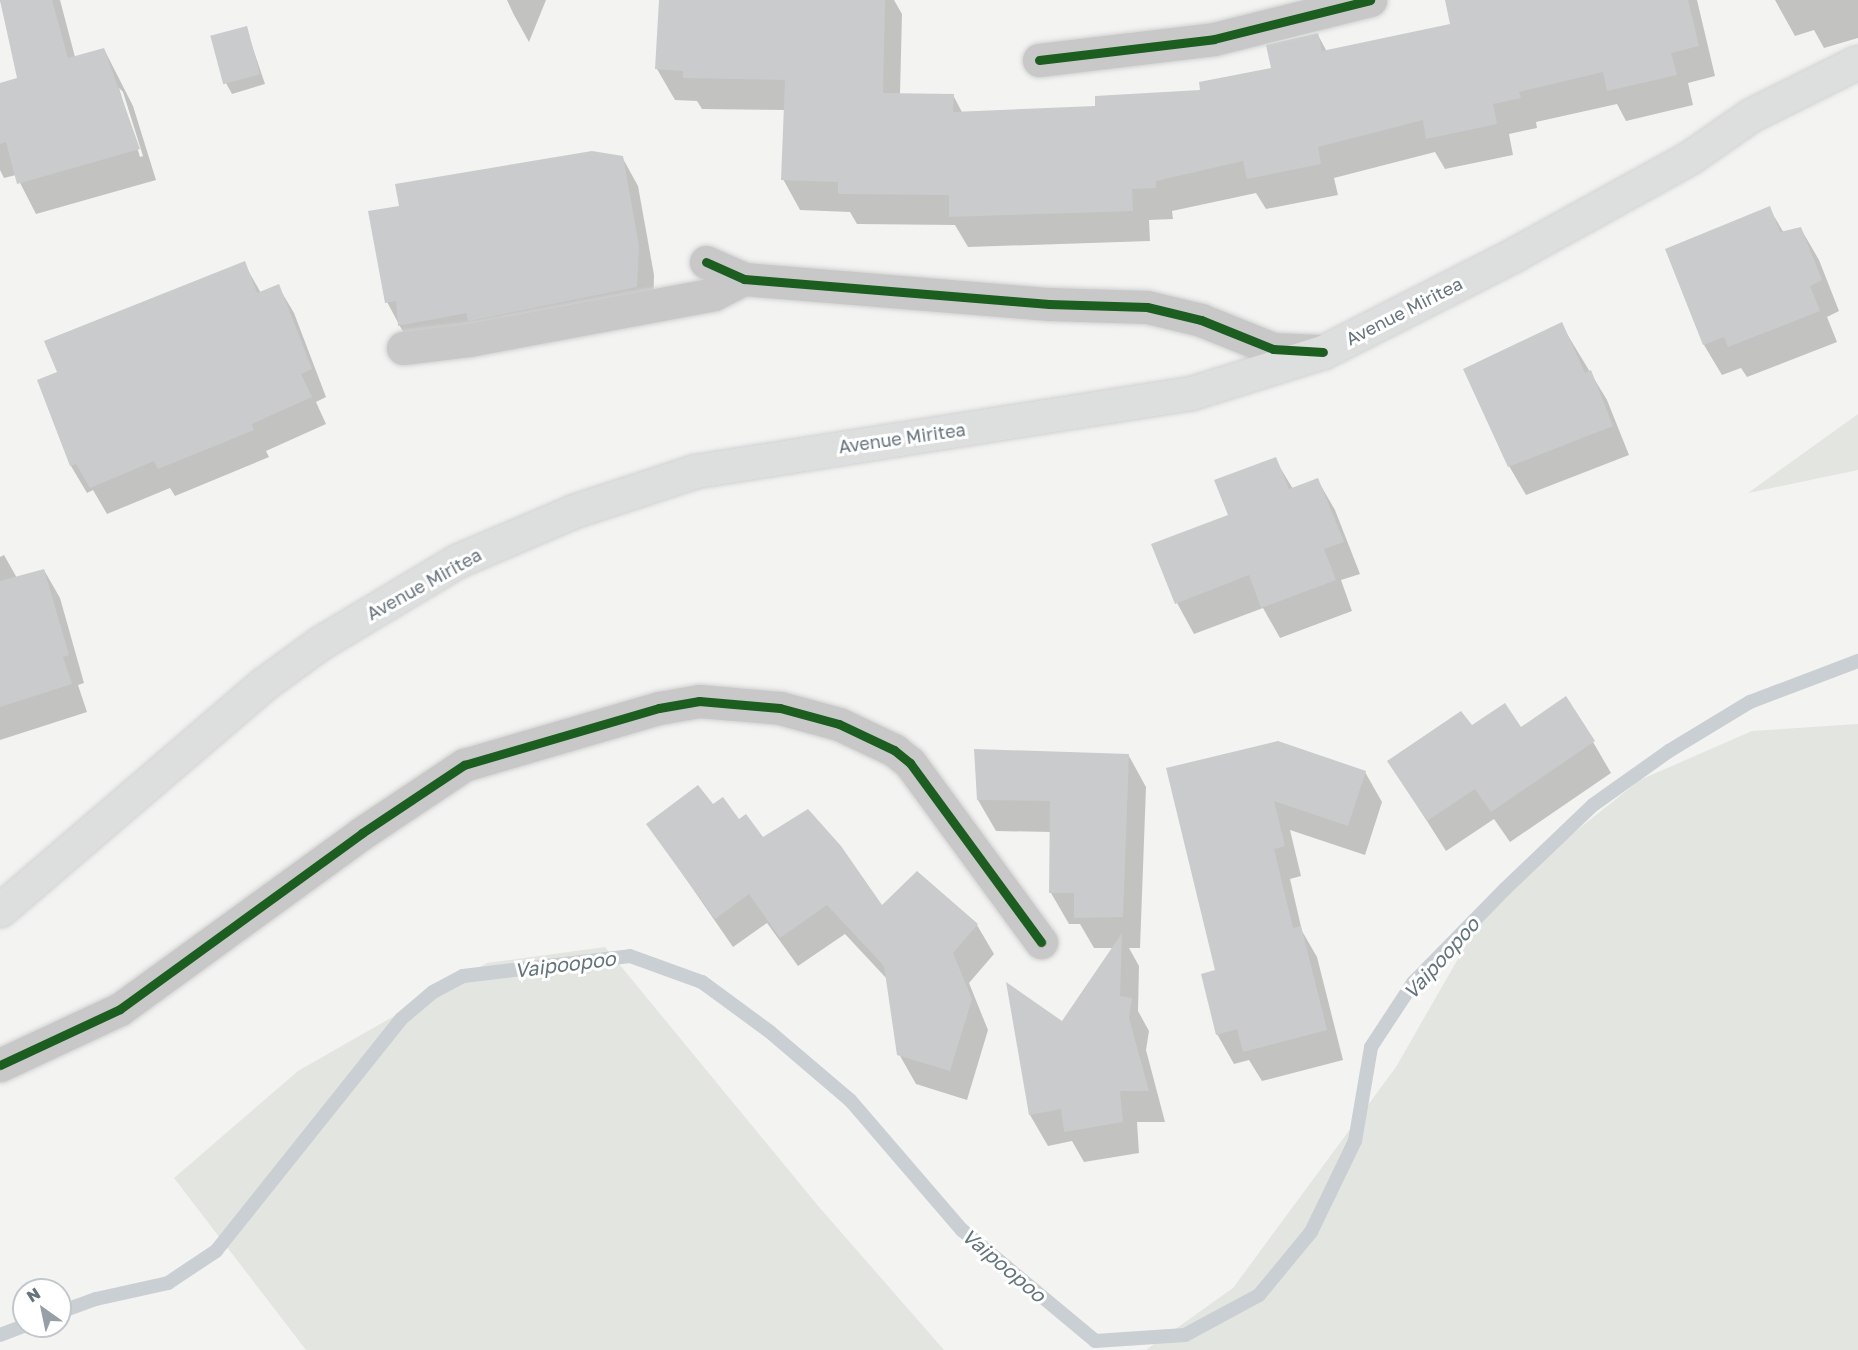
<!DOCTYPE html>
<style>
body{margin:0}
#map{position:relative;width:1858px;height:1350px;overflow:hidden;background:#f3f3f2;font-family:"Golos Text",sans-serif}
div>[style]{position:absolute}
.green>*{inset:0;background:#e2e5e0}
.shadow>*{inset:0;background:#0003}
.stream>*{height:14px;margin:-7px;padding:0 7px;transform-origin:7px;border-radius:7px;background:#c9cfd2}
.building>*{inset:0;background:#cacbcc;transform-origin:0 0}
.roads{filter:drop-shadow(0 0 2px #d0d1d1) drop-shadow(0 0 2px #d0d1d1)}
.minor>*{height:33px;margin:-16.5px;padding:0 16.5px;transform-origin:16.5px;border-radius:16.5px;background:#c8c8c9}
.major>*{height:33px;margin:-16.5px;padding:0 16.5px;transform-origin:16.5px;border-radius:16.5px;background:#dddede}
.cycleway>*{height:9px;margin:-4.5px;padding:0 4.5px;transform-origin:4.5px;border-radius:4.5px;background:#1b5e20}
span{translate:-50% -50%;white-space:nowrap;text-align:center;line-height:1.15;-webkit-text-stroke:6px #fff;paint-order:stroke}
.street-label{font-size:18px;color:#67747e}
.water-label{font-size:20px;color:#63757b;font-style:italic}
.north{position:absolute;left:12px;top:1278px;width:60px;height:60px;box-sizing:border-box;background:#fff;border:2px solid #c2c7cb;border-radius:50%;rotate:327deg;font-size:16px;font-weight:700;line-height:24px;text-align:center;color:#67747e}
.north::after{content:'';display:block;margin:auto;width:21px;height:27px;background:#98a0a7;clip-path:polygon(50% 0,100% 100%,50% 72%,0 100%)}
</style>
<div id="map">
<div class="green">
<i style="clip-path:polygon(1858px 414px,1858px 470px,1748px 493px)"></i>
<i style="clip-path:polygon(1858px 724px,1858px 1350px,1146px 1350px,1233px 1288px,1396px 1067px,1494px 896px,1640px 780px,1752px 731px)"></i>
<i style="clip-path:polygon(605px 947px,819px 1207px,944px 1350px,306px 1350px,174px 1178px,298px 1071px,487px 963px)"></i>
</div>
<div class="shadow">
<i style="clip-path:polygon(evenodd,0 0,60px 0,75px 57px,104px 49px,133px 106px,156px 180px,36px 214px,16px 175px,4px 178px,0 170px,0 85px,19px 79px,0 0,119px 88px,123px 92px,143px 156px,140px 157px,119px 88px)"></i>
<i style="clip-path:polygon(507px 0,546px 0,529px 42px,514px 15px)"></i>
<i style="clip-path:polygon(660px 0,894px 0,902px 14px,900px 94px,953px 95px,963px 114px,1097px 107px,1202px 91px,1273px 69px,1318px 35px,1327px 52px,1452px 26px,1470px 0,1697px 0,1715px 76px,1688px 83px,1693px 105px,1626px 121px,1617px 104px,1536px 122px,1537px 128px,1509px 134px,1513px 155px,1445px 169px,1435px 152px,1334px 178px,1338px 195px,1266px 209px,1256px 193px,1172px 211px,1173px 219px,1149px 220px,1150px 241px,968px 247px,955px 225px,857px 224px,850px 212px,800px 210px,783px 179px,786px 110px,702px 109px,697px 101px,675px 100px,657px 69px)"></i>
<i style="clip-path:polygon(1775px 0,1858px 0,1858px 38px,1824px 48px,1814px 30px,1795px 36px)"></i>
<i style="clip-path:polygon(246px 28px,265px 84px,232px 94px,226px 83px)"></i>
<i style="clip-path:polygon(622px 157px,638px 186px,654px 275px,653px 315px,415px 354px,387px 302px,401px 208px)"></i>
<i style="clip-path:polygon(1769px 208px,1784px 233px,1801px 229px,1819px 260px,1839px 311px,1827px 317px,1837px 342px,1747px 377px,1741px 368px,1722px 375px,1704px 345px)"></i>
<i style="clip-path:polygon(244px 263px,261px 293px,278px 286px,294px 313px,326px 397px,316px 402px,326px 424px,266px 451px,269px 457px,175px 496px,170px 488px,107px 514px,93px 490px,87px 493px,71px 466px,59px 373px)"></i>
<i style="clip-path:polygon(1561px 324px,1607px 400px,1629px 455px,1526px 495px,1509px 466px)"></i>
<i style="clip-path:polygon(1275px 459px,1293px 489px,1317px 479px,1335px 510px,1360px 574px,1341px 580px,1352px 611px,1280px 638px,1263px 608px,1194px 634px,1177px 603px,1153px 545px,1230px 516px)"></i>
<i style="clip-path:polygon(4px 555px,17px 578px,44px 570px,60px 598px,84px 683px,78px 685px,87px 712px,0 740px,0 557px)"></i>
<i style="clip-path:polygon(1471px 727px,1520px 729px,1593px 742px,1611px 773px,1510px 842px,1494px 819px,1446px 851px,1389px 761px)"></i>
<i style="clip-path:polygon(1129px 756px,1146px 787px,1140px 948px,1129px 948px,1139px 966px,1138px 1011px,1149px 1031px,1146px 1050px,1165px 1122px,1137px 1122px,1139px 1153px,1084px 1162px,1072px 1141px,1048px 1146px,1030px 1115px,1062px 1023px,1114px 948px,1094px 948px,1080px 924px,1069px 924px,1051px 893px,1051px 832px,996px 831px,978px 800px)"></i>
<i style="clip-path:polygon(1168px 769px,1365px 772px,1382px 802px,1365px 855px,1290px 830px,1301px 876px,1290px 879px,1302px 931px,1317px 957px,1343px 1060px,1262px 1081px,1249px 1060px,1234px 1064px,1217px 1034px,1216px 971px)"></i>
<i style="clip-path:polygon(712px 806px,881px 908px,977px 925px,994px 954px,969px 983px,988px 1030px,967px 1100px,916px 1084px,899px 1054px,887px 979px,845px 934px,798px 966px,767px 923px,733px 947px,648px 824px)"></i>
</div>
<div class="stream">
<i style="left:60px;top:1312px;width:38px;rotate:-20deg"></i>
<i style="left:96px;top:1299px;width:74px;rotate:-12.5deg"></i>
<i style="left:168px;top:1283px;width:58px;rotate:-33.7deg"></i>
<i style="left:216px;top:1251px;width:297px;rotate:-51.4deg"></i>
<i style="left:401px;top:1019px;width:42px;rotate:-40.2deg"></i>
<i style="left:433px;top:992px;width:34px;rotate:-28deg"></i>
<i style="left:463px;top:976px;width:168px;rotate:-6.8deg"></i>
<i style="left:630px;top:956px;width:77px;rotate:19.9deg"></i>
<i style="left:702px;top:982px;width:84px;rotate:36.3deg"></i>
<i style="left:770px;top:1032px;width:105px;rotate:40.4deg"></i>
<i style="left:850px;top:1100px;width:172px;rotate:49.3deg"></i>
<i style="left:962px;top:1230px;width:173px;rotate:39.8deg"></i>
<i style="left:1095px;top:1341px;width:90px;rotate:-3.8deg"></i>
<i style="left:1185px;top:1335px;width:84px;rotate:-28.4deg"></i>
<i style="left:1259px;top:1295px;width:82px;rotate:-50.5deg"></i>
<i style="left:1311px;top:1232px;width:101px;rotate:-64.2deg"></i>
<i style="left:1355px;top:1141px;width:95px;rotate:-80.3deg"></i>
<i style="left:1371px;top:1047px;width:77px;rotate:-56.7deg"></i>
<i style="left:1413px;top:983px;width:132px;rotate:-45.6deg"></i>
<i style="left:1505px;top:889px;width:122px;rotate:-43.7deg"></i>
<i style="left:1593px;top:805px;width:93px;rotate:-35.4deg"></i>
<i style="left:1669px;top:751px;width:95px;rotate:-31.2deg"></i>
<i style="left:1750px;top:702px;width:116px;rotate:-20.8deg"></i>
<i style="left:0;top:1335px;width:26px;rotate:-21deg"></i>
</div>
<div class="building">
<i style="clip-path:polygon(0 0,52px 0,68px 58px,104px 48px,140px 149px,17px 184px,6px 142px,0 144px,0 83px,17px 78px)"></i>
<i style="clip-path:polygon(659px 0,885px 0,883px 93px,954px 94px,953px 112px,1095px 106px,1095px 96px,1200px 90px,1199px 82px,1271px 68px,1266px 45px,1318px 33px,1322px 51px,1450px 24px,1445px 0,1688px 0,1699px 46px,1671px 53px,1677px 75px,1607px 91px,1603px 72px,1519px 92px,1521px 98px,1493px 104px,1497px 124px,1426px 139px,1423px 120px,1318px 147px,1321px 164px,1247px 179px,1243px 161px,1156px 181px,1156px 188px,1132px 189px,1133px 211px,949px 217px,949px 195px,838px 194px,838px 182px,781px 180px,785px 80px,683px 78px,683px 71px,655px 69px)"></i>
<i style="left:247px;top:26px;width:50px;height:38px;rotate:75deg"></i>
<i style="clip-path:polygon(592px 151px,623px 156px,639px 246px,637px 287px,468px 321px,466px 313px,398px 326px,396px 301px,385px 303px,368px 211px,399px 206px,395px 184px)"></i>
<i style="clip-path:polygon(1770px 206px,1780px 232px,1801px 227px,1822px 280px,1810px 286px,1820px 311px,1728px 347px,1724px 337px,1703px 345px,1665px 249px)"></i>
<i style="clip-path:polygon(245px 261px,257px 293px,279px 284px,312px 369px,301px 374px,312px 397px,252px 424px,254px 430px,158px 469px,154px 461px,90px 488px,76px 464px,70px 466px,37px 380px,57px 372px,44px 341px)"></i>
<i style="clip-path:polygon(1562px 322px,1585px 373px,1591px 370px,1613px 426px,1508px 467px,1463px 369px)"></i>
<i style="clip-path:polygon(1276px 457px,1289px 489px,1318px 478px,1344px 542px,1324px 549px,1336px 580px,1261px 608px,1249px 575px,1175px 604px,1151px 544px,1228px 515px,1214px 480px)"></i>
<i style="clip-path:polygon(44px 569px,69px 655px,63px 657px,72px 684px,0 707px,0 581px)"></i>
<i style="clip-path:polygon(1566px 696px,1595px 741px,1491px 812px,1475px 789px,1427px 821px,1387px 761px,1461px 711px,1472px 725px,1505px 703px,1521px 727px)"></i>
<i style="clip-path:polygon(1278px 741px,1366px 771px,1348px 826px,1274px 801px,1285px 846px,1274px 849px,1293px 928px,1301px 926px,1327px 1030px,1243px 1052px,1237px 1029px,1216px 1035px,1201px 974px,1215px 970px,1166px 768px)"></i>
<i style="clip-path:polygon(974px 749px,1129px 754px,1123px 917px,1074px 918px,1074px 893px,1049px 893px,1050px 801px,977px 800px)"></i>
<i style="clip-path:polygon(698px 785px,713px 804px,723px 797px,739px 819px,746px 814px,763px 837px,808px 809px,841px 846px,882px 905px,917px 871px,978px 924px,953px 953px,972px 999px,950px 1071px,897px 1055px,884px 966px,827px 905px,780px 938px,749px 894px,715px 919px,646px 824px)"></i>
<i style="clip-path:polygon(1122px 933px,1120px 996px,1132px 998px,1129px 1018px,1149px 1091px,1120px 1091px,1123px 1122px,1064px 1132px,1061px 1109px,1029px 1115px,1006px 982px,1062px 1021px)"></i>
</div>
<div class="roads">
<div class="minor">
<i style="left:1039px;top:60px;width:176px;rotate:-6.8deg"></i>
<i style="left:1214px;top:39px;width:161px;rotate:-14deg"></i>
<i style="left:706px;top:262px;width:42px;rotate:24.1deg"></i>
<i style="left:744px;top:279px;width:306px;rotate:4.7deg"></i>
<i style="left:1049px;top:304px;width:98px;rotate:1.8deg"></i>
<i style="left:1147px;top:307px;width:56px;rotate:13.5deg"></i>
<i style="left:1201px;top:320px;width:78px;rotate:21.9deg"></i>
<i style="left:1273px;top:349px;width:48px;rotate:2.4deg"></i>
<i style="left:403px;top:348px;width:66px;rotate:-6.9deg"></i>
<i style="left:469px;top:340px;width:249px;rotate:-10.6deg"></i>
<i style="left:714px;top:294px;width:34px;rotate:-27deg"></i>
<i style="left:0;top:1065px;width:132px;rotate:-25deg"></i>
<i style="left:120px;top:1009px;width:299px;rotate:-36deg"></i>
<i style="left:362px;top:833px;width:123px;rotate:-33.7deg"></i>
<i style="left:464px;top:765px;width:203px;rotate:-16.3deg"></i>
<i style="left:659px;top:708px;width:41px;rotate:-9.9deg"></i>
<i style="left:699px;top:701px;width:81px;rotate:4.9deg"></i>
<i style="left:780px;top:708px;width:61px;rotate:15.2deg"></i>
<i style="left:839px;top:724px;width:61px;rotate:25.3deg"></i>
<i style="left:894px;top:750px;width:21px;rotate:39deg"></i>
<i style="left:910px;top:763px;width:222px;rotate:53.8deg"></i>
</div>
<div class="major">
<i style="left:0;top:910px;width:349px;rotate:-40.6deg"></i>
<i style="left:265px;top:683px;width:68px;rotate:-36deg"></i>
<i style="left:320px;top:643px;width:160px;rotate:-30.9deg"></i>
<i style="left:457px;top:561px;width:127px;rotate:-23.1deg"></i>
<i style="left:574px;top:511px;width:128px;rotate:-18.2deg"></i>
<i style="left:696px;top:471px;width:501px;rotate:-8.95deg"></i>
<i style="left:1191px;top:393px;width:138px;rotate:-17.3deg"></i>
<i style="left:1323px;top:352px;width:216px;rotate:-27deg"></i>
<i style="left:1515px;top:254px;width:199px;rotate:-28.9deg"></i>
<i style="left:1689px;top:158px;width:75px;rotate:-34.7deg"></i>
<i style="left:1751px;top:115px;width:119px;rotate:-26.4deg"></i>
</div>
</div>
<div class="cycleway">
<i style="left:1039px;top:60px;width:176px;rotate:-6.8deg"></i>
<i style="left:1214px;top:39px;width:161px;rotate:-14deg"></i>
<i style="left:706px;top:262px;width:42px;rotate:24.1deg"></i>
<i style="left:744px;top:279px;width:306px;rotate:4.7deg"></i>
<i style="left:1049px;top:304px;width:98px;rotate:1.8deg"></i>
<i style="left:1147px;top:307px;width:56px;rotate:13.5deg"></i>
<i style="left:1201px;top:320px;width:78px;rotate:21.9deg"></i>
<i style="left:1273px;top:349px;width:50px;rotate:3.4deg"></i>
<i style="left:0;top:1065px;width:132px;rotate:-25deg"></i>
<i style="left:120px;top:1009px;width:299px;rotate:-36deg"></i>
<i style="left:362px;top:833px;width:123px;rotate:-33.7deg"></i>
<i style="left:464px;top:765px;width:203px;rotate:-16.3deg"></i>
<i style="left:659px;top:708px;width:41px;rotate:-9.9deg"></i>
<i style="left:699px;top:701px;width:81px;rotate:4.9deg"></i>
<i style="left:780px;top:708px;width:61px;rotate:15.2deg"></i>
<i style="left:839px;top:724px;width:61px;rotate:25.3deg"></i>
<i style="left:894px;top:750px;width:21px;rotate:39deg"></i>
<i style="left:910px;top:763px;width:222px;rotate:53.8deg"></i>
</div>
<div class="street-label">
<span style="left:1404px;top:311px;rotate:-27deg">Avenue Miritea</span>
<span style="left:902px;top:438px;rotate:-8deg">Avenue Miritea</span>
<span style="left:424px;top:584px;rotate:-29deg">Avenue Miritea</span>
</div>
<div class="water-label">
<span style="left:1441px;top:958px;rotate:-48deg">Vaipoopoo</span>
<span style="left:565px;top:964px;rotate:-7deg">Vaipoopoo</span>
<span style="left:1004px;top:1265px;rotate:40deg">Vaipoopoo</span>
</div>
<div class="north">N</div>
</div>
